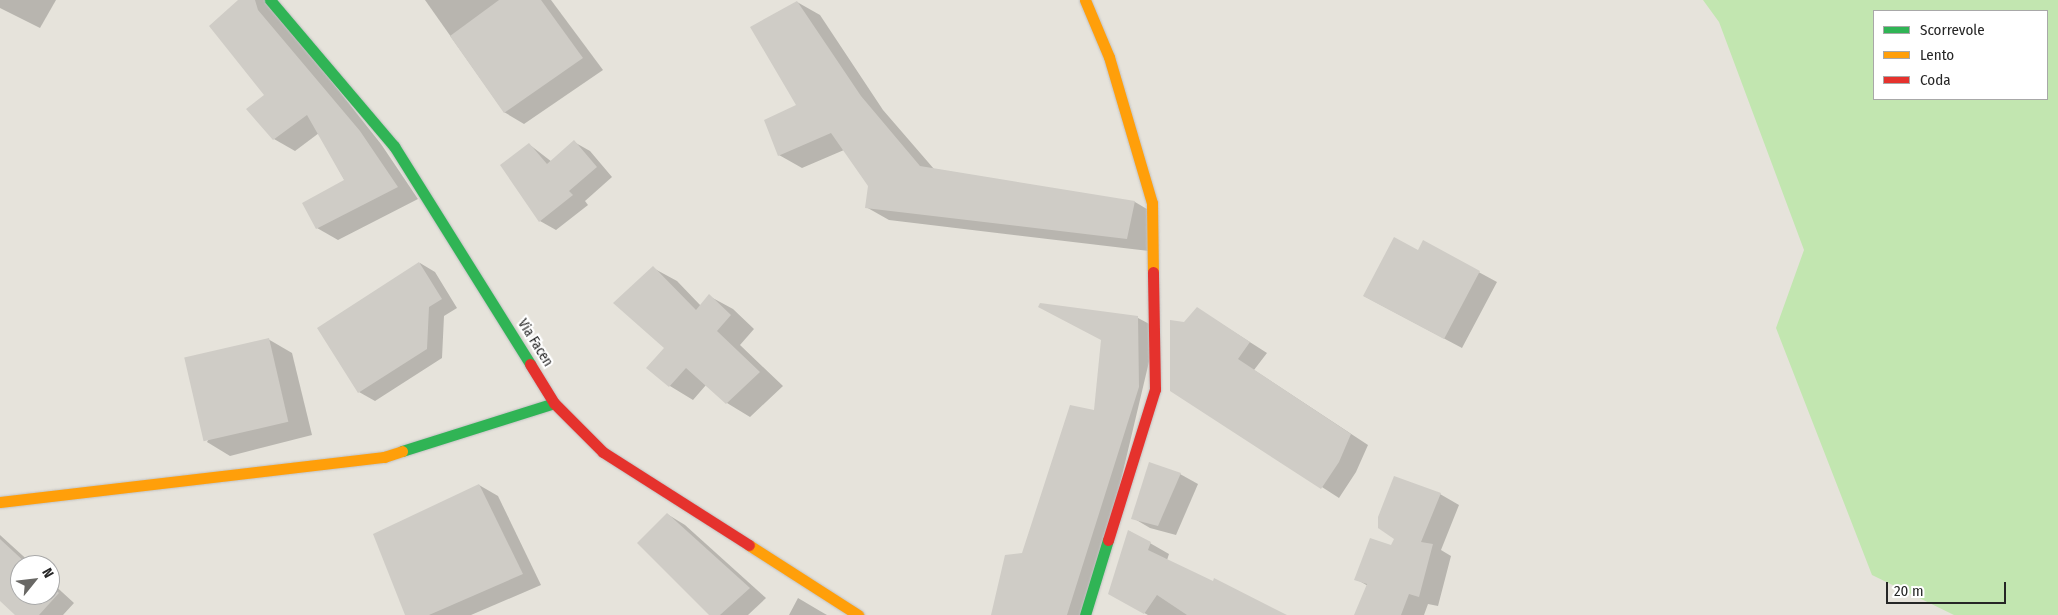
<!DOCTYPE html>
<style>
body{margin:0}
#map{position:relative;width:2058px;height:615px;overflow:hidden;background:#e6e3db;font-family:"Fira Sans Condensed",sans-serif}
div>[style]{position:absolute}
.green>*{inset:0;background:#c2e6b0}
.shadow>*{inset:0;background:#0003}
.building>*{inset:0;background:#cfccc6;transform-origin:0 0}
.roads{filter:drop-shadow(0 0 1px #c2c2c2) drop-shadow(0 0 1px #c2c2c2)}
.fast>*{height:11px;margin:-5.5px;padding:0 5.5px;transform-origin:5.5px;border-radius:5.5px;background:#30b455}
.slow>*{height:11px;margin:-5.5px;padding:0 5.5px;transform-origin:5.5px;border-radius:5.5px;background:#ff9f0a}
.jam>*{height:11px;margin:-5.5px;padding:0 5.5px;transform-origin:5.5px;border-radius:5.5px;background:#e5322d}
span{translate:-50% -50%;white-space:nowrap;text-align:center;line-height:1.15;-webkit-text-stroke:4.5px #fff;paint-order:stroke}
.street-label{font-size:14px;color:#262626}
.legend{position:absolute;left:1873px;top:10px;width:175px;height:90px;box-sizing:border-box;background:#fff;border:1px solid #a8a8a8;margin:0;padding:6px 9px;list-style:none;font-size:15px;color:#262626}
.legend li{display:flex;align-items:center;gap:10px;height:25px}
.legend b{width:25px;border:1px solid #a8a8a8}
.north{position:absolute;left:10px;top:555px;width:50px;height:50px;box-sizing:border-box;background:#fff;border:1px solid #a8a8a8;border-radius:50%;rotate:61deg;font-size:14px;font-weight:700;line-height:20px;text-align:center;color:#262626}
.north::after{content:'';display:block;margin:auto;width:18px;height:22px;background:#696865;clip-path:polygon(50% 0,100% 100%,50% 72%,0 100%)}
.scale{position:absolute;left:1886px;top:582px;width:120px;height:22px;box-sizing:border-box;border:2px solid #262626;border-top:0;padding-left:6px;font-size:15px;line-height:18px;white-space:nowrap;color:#262626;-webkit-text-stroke:4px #fff;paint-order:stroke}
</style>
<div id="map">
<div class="green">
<i style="clip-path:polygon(evenodd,1703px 0,2058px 0,2058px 615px,1954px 615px,1872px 575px,1776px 328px,1804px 250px,1719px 22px,1703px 0,1874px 11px,2047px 11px,2047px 99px,1874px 99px,1874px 11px)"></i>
</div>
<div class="shadow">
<i style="clip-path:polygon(0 0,56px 0,40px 28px,0 8px)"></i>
<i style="clip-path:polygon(239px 0,267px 0,381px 144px,418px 199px,338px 240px,317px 228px,345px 181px,319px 133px,295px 151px,274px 139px,266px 95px)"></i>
<i style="clip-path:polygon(425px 0,551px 0,603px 70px,524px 124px,504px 112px)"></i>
<i style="clip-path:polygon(797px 2px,820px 15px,883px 110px,934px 169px,1135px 202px,1157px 215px,1149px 251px,889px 220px,866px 207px,869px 185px,844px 150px,802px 168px,779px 155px,798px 106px)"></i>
<i style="clip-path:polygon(574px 142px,590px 151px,612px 177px,585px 201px,588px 205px,556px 230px,540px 221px,530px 145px,552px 162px)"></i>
<i style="clip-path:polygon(1423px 242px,1497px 282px,1462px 348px,1364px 296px,1418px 252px)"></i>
<i style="clip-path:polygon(420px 263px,435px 272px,457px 308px,444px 316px,442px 358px,375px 401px,359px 392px)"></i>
<i style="clip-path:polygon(653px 268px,677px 281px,701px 306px,709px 296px,733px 309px,754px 329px,740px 345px,783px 386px,750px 417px,727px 403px,706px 385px,693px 400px,670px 386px)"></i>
<i style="clip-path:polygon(1198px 309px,1267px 353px,1254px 370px,1368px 445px,1356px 472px,1339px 498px,1172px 390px,1185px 324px)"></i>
<i style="clip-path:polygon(1138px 318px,1157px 328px,1089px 615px,992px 615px,1096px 412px)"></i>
<i style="clip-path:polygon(268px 339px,292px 353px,312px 435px,230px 456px,207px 442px)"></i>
<i style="clip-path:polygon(1180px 474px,1198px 484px,1176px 535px,1150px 528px,1133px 518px)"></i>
<i style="clip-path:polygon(479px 485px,498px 496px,541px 585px,471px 615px,406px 615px)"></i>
<i style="clip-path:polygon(1440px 494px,1459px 505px,1441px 550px,1451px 556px,1438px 606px,1428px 604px,1424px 615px,1355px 615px,1368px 586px,1356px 579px,1392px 546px)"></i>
<i style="clip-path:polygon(667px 514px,685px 525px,766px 598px,748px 615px,711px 615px)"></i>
<i style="clip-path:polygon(1129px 531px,1169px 554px,1167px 560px,1280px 615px,1148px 615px,1128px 604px)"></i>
<i style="clip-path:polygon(0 535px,33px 565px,20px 565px,20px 595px,50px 595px,50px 581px,74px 603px,63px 615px,22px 615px,0 599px)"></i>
<i style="clip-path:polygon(798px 598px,820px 611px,827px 615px,789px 615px)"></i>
</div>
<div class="building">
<i style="clip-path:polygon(238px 0,255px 0,258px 10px,360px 131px,398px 187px,316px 229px,302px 203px,344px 180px,307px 115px,273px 140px,246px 109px,264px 95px,209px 26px)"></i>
<i style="clip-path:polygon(499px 0,541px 0,583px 58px,504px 113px,450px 36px)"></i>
<i style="clip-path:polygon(797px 1px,861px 96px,920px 166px,1135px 201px,1127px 239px,865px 208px,868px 186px,831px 133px,778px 156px,764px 120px,796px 105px,750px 27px)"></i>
<i style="clip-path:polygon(574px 140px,597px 167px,569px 191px,573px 195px,539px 222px,500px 165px,529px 143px,547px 164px)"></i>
<i style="clip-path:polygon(1394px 237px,1418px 250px,1423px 240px,1480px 271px,1444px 339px,1363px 296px)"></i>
<i style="clip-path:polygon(419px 262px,442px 299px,429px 307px,427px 349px,358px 393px,317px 328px)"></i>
<i style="clip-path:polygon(653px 266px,696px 310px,709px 294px,731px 315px,717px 331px,760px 372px,726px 404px,686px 368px,669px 387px,646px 368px,664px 348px,613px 303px)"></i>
<i style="clip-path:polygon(1040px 303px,1138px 316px,1139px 387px,1067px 615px,991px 615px,1005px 555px,1022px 553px,1070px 405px,1094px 410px,1101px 340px,1038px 307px)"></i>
<i style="clip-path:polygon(1197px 307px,1250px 342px,1238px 359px,1351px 434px,1339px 462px,1321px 489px,1170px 391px,1170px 320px,1184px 322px)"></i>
<i style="left:269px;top:338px;width:86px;height:87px;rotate:77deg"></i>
<i style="clip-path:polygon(1149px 462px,1181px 473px,1158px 526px,1131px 519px)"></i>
<i style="clip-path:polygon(1394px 476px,1441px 493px,1421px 542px,1433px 544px,1419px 597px,1409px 594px,1401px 615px,1354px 615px,1367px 584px,1354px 580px,1370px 538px,1391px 545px,1394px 539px,1378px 528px,1378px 517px)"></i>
<i style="clip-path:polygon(479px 484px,523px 574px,429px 615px,405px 615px,373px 534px)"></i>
<i style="clip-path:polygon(667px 513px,750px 588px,720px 615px,709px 615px,637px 543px)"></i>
<i style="clip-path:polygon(1128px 530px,1151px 542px,1148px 550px,1213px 581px,1214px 578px,1287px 615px,1187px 615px,1157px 595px,1144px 614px,1108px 594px)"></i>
<i style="clip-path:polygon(0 539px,28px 565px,20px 565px,20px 595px,50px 595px,50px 585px,59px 593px,39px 615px,15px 615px,0 601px)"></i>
</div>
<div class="roads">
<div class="fast">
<i style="left:270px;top:0;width:192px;rotate:49.7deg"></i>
<i style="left:394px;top:146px;width:257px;rotate:58deg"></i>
<i style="left:402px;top:451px;width:159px;rotate:-17.5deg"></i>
<i style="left:1085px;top:615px;width:78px;rotate:-73deg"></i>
</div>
<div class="slow">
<i style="left:1085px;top:0;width:62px;rotate:67.2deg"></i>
<i style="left:1109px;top:57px;width:152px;rotate:73.6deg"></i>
<i style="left:1152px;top:203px;width:69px;rotate:89.2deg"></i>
<i style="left:0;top:502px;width:387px;rotate:-6.7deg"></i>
<i style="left:384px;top:457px;width:19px;rotate:-18deg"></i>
<i style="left:749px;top:545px;width:130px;rotate:32.7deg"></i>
</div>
<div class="jam">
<i style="left:530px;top:364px;width:46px;rotate:58.4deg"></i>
<i style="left:554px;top:403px;width:69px;rotate:45deg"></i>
<i style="left:603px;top:452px;width:173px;rotate:32.5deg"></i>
<i style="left:1108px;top:540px;width:158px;rotate:-72.7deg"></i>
<i style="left:1155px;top:389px;width:117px;rotate:-91deg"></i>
</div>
</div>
<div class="street-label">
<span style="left:535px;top:343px;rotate:58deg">Via Facen</span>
</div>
<ul class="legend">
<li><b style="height:6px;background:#30b455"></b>Scorrevole</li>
<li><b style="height:6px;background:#ff9f0a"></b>Lento</li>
<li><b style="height:6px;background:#e5322d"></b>Coda</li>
</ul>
<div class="north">N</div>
<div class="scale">20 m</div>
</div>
